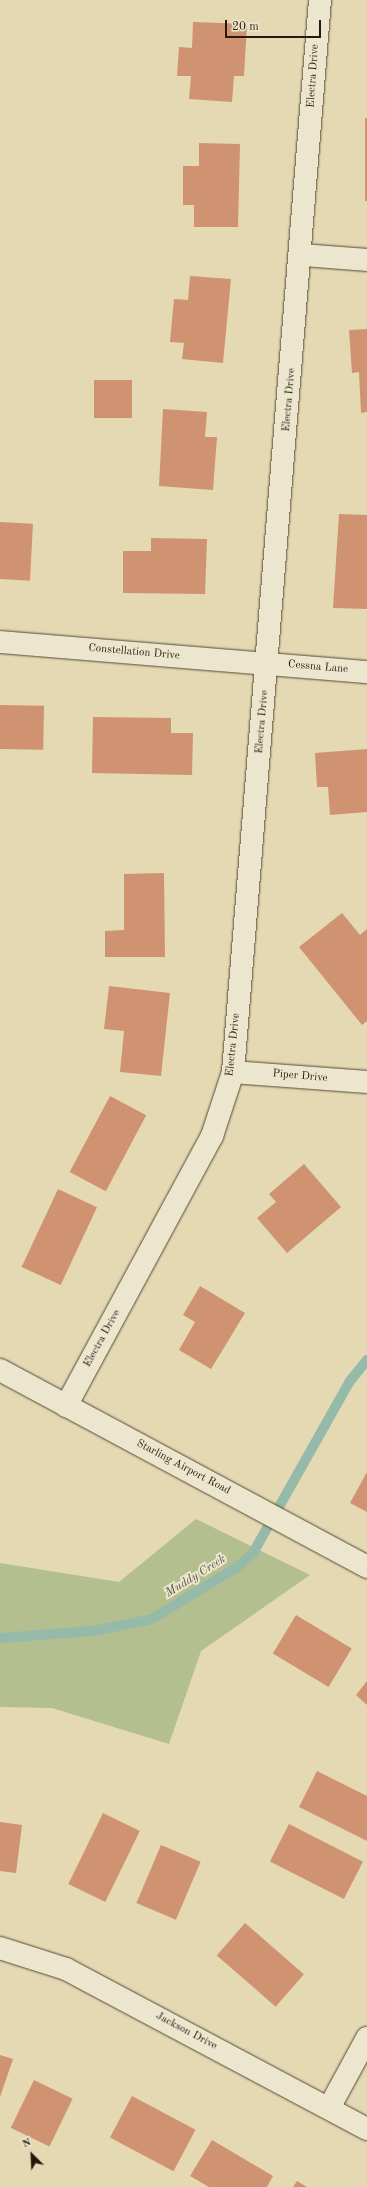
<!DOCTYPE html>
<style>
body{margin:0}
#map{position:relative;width:367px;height:2187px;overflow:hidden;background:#e4d9b3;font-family:"Old Standard TT",serif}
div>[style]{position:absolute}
.green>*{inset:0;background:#b3bf8e}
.stream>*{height:10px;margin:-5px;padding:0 5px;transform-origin:5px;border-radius:5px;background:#96baa9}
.building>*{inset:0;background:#cf9371;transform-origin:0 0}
.roads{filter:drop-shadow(0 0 1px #564835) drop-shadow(0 0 1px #564835)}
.minor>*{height:22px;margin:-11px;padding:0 11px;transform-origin:11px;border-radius:11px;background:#ede6ce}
.tertiary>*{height:22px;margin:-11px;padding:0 11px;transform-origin:11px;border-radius:11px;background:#ede6ce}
span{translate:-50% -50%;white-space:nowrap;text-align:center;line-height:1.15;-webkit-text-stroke:4px #ede6ce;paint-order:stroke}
.street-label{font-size:11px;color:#27180b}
.water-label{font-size:12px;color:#4e5142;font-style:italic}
.north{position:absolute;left:12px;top:2135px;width:40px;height:40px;-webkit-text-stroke:3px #ede6ce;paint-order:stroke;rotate:336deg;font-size:11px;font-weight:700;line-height:16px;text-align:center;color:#27180b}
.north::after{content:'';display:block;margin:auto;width:14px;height:18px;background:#27180b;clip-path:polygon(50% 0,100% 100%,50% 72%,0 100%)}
.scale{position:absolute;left:225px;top:20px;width:96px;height:18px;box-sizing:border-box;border:2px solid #27180b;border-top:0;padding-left:5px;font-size:12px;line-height:14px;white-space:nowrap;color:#27180b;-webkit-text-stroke:3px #ede6ce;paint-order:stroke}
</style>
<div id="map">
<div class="green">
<i style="clip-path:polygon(196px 1519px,310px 1575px,201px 1651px,169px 1744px,52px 1708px,0 1707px,0 1563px,119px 1582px)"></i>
</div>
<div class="stream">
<i style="left:0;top:1638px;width:93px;rotate:-4.3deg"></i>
<i style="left:93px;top:1631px;width:60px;rotate:-11.5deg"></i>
<i style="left:152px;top:1619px;width:98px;rotate:-31.3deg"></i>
<i style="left:236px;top:1568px;width:23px;rotate:-41deg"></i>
<i style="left:253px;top:1553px;width:197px;rotate:-60.6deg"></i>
<i style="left:350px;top:1381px;width:27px;rotate:-51deg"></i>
</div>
<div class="building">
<i style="clip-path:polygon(193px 22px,247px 24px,244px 76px,234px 76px,232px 102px,189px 99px,191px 76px,177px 76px,179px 47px,192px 48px)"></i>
<i style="left:365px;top:118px;width:2px;height:83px"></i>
<i style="clip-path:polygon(199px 143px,240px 144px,238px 227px,194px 227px,194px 205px,183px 205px,183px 166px,199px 166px)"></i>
<i style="clip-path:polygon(190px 276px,231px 279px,223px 363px,182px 359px,184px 343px,170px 342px,174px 299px,188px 300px)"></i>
<i style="clip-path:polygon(367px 329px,367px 412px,361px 413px,359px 372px,352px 373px,349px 330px)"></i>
<i style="left:94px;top:380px;width:38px;height:38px"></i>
<i style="clip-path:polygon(163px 409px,207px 412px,205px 437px,217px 437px,213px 490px,159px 486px)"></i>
<i style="clip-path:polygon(339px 514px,367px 515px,367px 609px,333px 608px)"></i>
<i style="left:0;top:522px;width:33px;height:57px;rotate:3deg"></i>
<i style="clip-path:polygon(151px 538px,207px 539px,205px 594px,123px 593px,123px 551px,151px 551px)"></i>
<i style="left:0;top:705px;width:44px;height:44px;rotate:1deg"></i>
<i style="clip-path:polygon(93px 717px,171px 718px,171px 733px,193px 733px,192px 775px,92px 773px)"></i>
<i style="clip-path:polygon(367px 749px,367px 812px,330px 815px,328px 787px,317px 787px,315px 753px)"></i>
<i style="clip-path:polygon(164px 873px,165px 957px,105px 957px,105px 931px,124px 930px,124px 874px)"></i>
<i style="clip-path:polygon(342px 913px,360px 935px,367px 929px,367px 1021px,362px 1025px,299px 947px)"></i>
<i style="clip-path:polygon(109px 986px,170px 993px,161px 1076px,120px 1072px,124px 1031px,104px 1029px)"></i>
<i style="left:110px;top:1096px;width:41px;height:86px;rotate:28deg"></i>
<i style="clip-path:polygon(304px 1164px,341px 1207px,287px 1253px,257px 1218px,276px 1202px,269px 1194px)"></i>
<i style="left:58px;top:1189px;width:43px;height:86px;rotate:25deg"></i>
<i style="clip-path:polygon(200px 1286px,245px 1313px,211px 1369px,179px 1350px,195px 1322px,183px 1315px)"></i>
<i style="clip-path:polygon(367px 1472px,367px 1512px,350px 1503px)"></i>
<i style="left:296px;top:1615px;width:65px;height:45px;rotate:31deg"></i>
<i style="clip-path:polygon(367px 1681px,367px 1705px,356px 1695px)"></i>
<i style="clip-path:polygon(317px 1771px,367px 1796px,367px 1841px,299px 1807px)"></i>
<i style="left:103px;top:1813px;width:41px;height:79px;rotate:26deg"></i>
<i style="clip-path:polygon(0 1822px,22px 1825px,16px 1873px,0 1871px)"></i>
<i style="left:289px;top:1824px;width:83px;height:42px;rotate:27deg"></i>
<i style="left:161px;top:1845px;width:43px;height:63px;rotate:23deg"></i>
<i style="left:245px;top:1923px;width:78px;height:43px;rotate:41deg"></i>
<i style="clip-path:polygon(0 2055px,13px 2059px,0 2097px)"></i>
<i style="left:34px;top:2080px;width:43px;height:53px;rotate:26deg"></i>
<i style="left:132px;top:2096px;width:72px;height:47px;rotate:28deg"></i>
<i style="clip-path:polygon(212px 2140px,273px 2176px,267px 2187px,209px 2187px,190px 2176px)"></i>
<i style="clip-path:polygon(297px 2181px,307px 2187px,293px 2187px)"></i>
</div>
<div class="roads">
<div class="minor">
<i style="left:302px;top:255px;width:65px;rotate:4.4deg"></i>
<i style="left:0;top:642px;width:368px;rotate:4.7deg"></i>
<i style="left:233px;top:1072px;width:134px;rotate:4.3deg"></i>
<i style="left:66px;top:1406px;width:307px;rotate:-61.6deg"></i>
<i style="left:212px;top:1136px;width:67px;rotate:-71.8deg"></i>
<i style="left:233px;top:1072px;width:1076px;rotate:-85.36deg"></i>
<i style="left:0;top:1948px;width:69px;rotate:17.7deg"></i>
<i style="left:66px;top:1969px;width:341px;rotate:28deg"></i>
<i style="left:329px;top:2108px;width:80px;rotate:-61.5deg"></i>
</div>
<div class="tertiary">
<i style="left:0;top:1370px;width:417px;rotate:28.2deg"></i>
</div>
</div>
<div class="street-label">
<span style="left:314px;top:76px;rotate:-86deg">Electra Drive</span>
<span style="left:290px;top:400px;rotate:-85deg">Electra Drive</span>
<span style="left:134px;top:653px;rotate:5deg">Constellation Drive</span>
<span style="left:318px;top:668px;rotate:5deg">Cessna Lane</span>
<span style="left:263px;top:722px;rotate:-85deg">Electra Drive</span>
<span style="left:234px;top:1045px;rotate:-84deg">Electra Drive</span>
<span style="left:300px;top:1077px;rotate:5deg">Piper Drive</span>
<span style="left:103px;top:1339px;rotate:-61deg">Electra Drive</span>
<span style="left:183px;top:1468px;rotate:28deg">Starling Airport Road</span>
<span style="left:186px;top:2032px;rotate:28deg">Jackson Drive</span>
</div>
<div class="water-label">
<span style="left:196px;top:1577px;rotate:-32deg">Muddy Creek</span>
</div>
<div class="north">N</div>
<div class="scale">20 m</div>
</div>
